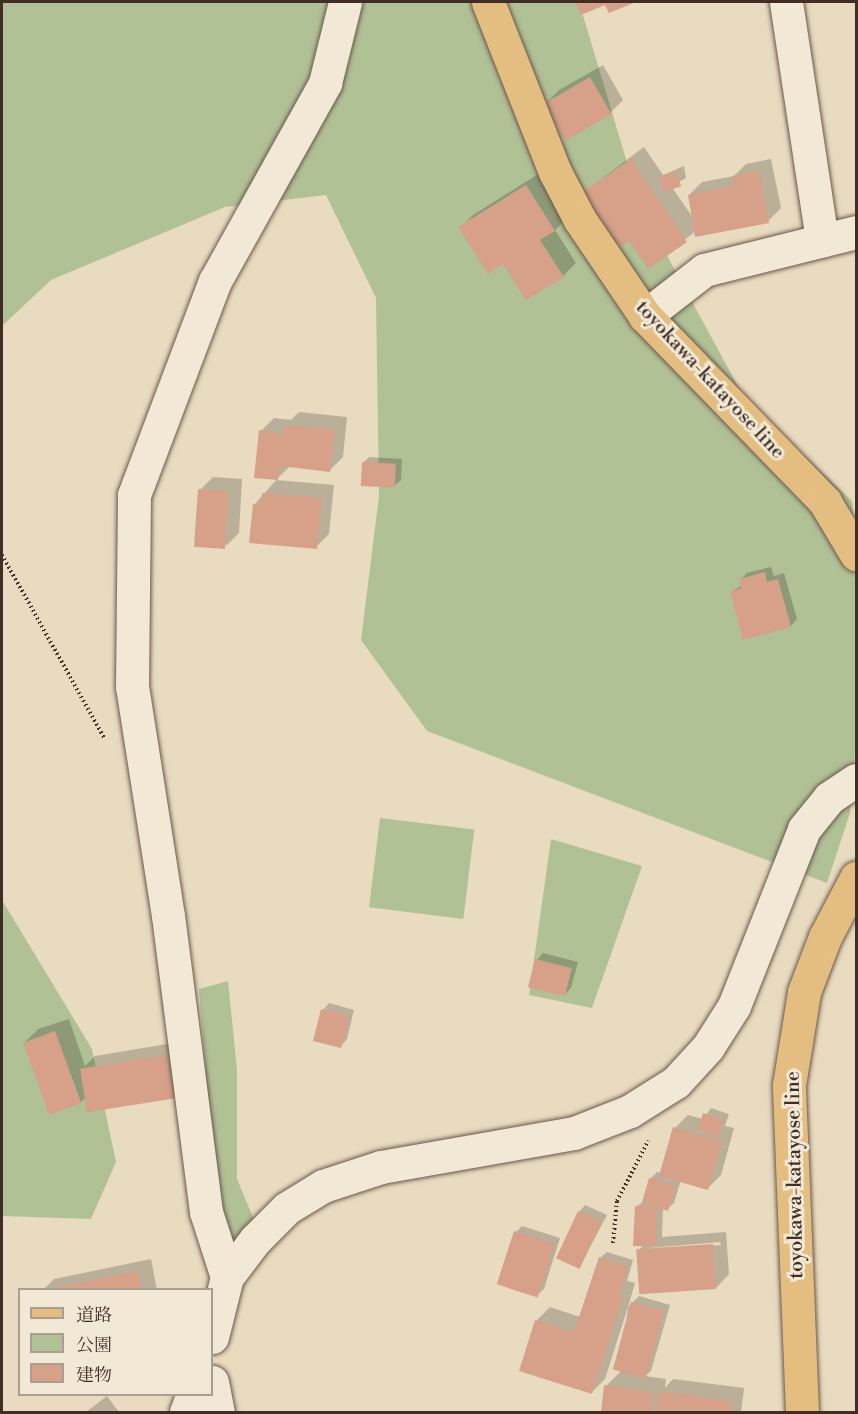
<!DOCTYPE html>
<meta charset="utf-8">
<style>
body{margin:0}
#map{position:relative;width:858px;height:1414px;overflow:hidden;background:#e9dbbf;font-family:"Libre Bodoni","Noto Serif JP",serif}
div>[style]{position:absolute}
.green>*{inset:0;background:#b1c196;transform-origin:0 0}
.shadow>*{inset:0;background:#0003}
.building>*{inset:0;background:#d6a089;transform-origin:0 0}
.path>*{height:4px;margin-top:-2px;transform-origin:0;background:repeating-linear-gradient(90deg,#412d25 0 1.5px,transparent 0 4.5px)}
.roads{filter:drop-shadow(0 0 2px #6b584c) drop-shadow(0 0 2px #6b584c)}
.minor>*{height:33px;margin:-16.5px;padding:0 16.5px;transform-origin:16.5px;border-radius:16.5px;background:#f1e8d5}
.major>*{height:33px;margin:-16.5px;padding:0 16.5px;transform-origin:16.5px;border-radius:16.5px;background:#e4be80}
span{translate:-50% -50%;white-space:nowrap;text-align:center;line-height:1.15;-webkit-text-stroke:6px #f1e8d5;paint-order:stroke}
.street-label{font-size:20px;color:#412d25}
.frame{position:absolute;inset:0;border:3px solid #412d25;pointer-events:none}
.legend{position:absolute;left:18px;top:1288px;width:195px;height:108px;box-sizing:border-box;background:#f1e8d5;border:2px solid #ab9d8f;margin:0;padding:8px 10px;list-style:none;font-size:18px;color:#412d25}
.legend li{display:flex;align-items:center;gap:12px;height:30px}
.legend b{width:30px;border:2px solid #ab9d8f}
</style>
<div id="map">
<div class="green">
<i style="clip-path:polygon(2px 2px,579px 2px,640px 206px,746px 401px,852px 501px,856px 538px,856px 738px,850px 813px,827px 883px,427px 731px,361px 640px,379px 496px,376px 298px,326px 195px,225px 207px,51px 280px,2px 326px)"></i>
<i style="left:380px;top:818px;width:95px;height:90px;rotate:7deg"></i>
<i style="clip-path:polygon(551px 839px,642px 866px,592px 1008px,529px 995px)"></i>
<i style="clip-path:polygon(2px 900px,92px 1049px,116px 1162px,91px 1219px,2px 1216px)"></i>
<i style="clip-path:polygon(228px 981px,237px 1070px,237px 1179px,255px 1222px,241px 1239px,227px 1239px,217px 1208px,199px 989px)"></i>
</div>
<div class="shadow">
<i style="clip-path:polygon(577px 2px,632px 2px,609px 11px,606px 3px,582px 13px)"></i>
<i style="clip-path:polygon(603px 65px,623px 100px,610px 113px,546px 103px,559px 90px)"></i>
<i style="clip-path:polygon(644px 147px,663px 175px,684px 166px,686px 178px,671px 186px,694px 219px,689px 195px,702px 182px,734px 176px,746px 164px,771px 159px,781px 208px,768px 221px,696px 231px,649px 267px,630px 239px,584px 192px)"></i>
<i style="clip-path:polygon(540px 173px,568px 217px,555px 230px,576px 263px,563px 276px,504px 262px,460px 228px,473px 215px)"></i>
<i style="clip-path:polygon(299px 412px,347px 417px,343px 457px,330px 470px,290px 466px,276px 480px,334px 485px,329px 534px,316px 547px,254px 505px,277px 479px,261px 431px,274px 418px,291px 420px)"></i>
<i style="clip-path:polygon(369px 457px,402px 459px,401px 480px,394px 486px,363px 463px)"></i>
<i style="clip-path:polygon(213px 477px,242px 479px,239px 533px,226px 546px,200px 490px)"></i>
<i style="clip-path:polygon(771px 567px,774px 576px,784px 573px,797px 619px,791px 626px,732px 592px,742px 585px,741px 579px,747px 573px)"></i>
<i style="clip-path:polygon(543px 953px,578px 962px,571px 988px,565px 994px,537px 960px)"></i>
<i style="clip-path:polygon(329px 1003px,354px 1010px,347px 1039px,341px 1046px,323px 1010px)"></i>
<i style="clip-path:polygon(69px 1019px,85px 1066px,95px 1056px,179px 1042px,187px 1084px,174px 1097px,87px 1096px,80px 1103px,25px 1042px,38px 1029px)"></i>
<i style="clip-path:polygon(evenodd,711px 1108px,729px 1114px,725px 1126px,734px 1128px,721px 1175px,708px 1188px,681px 1180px,674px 1203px,667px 1209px,663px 1207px,662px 1237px,726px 1232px,729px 1274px,716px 1288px,637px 1252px,644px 1244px,636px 1207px,644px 1201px,651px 1178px,657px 1172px,662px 1173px,675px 1128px,688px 1115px,703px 1119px,711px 1108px,720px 1242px,721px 1245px,649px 1251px,649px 1248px,720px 1242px)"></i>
<i style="clip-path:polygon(585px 1205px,607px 1215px,580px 1266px,579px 1212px)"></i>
<i style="clip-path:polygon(522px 1226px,560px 1238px,544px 1289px,537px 1295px,516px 1232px)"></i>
<i style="clip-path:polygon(607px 1252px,633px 1260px,627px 1281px,635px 1283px,628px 1307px,639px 1296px,670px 1305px,651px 1371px,645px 1376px,666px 1379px,665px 1388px,673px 1379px,744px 1388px,741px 1412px,602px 1412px,606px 1386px,621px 1371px,628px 1307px,605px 1379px,592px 1392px,521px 1370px,537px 1320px,550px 1307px,580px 1317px,600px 1258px)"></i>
<i style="clip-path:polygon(151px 1259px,157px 1290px,43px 1290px,54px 1279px)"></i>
<i style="clip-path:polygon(107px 1396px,119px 1412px,86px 1412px)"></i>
</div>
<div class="building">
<i style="clip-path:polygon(575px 2px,636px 2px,609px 13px,605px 5px,581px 15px)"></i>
<i style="left:590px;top:77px;width:43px;height:53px;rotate:60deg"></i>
<i style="clip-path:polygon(631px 159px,687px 242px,648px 269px,629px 241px,620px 247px,582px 192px)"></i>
<i style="clip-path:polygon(759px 171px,769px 223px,695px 237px,688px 195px,733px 186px,732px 176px)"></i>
<i style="left:677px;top:172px;width:15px;height:18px;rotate:74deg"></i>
<i style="clip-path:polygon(526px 185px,555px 231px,540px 240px,564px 277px,526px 300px,503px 264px,488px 274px,458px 227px)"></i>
<i style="clip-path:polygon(284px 425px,335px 430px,330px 472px,280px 466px,278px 480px,254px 478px,259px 430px,284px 434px)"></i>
<i style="left:362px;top:462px;width:34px;height:24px;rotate:3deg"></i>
<i style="left:198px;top:489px;width:31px;height:58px;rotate:4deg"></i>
<i style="clip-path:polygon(262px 493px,322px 498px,317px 549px,249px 543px,253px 504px,261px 505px)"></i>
<i style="clip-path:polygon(765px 572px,767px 582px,778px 579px,791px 627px,743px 640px,730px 592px,741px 588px,739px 579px)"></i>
<i style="left:535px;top:959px;width:38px;height:29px;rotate:14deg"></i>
<i style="left:321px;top:1009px;width:29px;height:33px;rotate:14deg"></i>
<i style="left:55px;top:1031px;width:77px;height:34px;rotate:70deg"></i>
<i style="left:167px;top:1055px;width:44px;height:88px;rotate:81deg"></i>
<i style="left:703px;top:1113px;width:22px;height:18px;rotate:18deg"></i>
<i style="left:673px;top:1127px;width:51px;height:51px;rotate:16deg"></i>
<i style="clip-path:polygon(649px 1178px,676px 1186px,668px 1211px,657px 1207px,656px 1246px,633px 1246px,635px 1206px,656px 1207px,642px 1202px)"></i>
<i style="left:578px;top:1211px;width:26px;height:52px;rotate:25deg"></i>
<i style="left:514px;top:1231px;width:43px;height:56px;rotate:18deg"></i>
<i style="left:713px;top:1244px;width:45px;height:77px;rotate:86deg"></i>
<i style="clip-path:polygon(599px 1257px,628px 1266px,619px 1295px,623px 1296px,592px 1394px,519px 1371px,535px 1320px,574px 1332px)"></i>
<i style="clip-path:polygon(138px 1271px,142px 1290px,55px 1290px,55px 1288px)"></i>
<i style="left:631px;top:1302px;width:34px;height:70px;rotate:15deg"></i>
<i style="clip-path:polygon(604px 1385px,654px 1392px,651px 1412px,601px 1412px)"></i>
<i style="clip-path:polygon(659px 1391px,732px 1401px,730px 1412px,656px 1412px)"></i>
</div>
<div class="path">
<i style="left:2px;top:555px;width:211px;rotate:60.8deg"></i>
<i style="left:613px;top:1243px;width:42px;rotate:-84.6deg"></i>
<i style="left:617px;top:1201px;width:68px;rotate:-62.7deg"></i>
</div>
<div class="roads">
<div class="minor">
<i style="left:786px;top:2px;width:241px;rotate:81.4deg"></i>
<i style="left:645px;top:316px;width:75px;rotate:-37.9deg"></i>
<i style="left:704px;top:270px;width:157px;rotate:-14deg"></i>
<i style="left:227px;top:1277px;width:68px;rotate:-107.9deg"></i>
<i style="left:206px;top:1212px;width:298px;rotate:-97.3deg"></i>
<i style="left:168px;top:916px;width:232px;rotate:-98.9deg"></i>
<i style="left:132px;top:687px;width:192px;rotate:-89.4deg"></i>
<i style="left:134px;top:495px;width:229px;rotate:-69.3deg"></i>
<i style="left:215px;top:281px;width:227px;rotate:-60.9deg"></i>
<i style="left:325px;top:83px;width:83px;rotate:-76.1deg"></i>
<i style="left:212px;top:1337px;width:62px;rotate:-76deg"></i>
<i style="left:227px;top:1277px;width:46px;rotate:-52.9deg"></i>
<i style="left:255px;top:1240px;width:45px;rotate:-45deg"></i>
<i style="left:287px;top:1208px;width:42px;rotate:-31.4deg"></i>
<i style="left:323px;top:1186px;width:61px;rotate:-18.1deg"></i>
<i style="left:381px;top:1167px;width:196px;rotate:-10deg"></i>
<i style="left:574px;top:1133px;width:60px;rotate:-21.4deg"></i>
<i style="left:630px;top:1111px;width:54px;rotate:-32.2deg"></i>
<i style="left:676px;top:1082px;width:47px;rotate:-47.6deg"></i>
<i style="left:708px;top:1047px;width:49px;rotate:-57.6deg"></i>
<i style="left:734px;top:1006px;width:190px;rotate:-68.4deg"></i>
<i style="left:804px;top:829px;width:40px;rotate:-51deg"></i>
<i style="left:829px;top:798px;width:32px;rotate:-34deg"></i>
<i style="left:212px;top:1382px;width:31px;rotate:79deg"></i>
<i style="left:186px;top:1412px;width:19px;rotate:-69deg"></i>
</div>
<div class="major">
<i style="left:488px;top:2px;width:183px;rotate:68.5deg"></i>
<i style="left:555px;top:172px;width:54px;rotate:62.5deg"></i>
<i style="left:580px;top:220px;width:116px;rotate:55.9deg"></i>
<i style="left:645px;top:316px;width:259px;rotate:45.9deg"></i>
<i style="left:825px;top:502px;width:61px;rotate:59.2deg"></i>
<i style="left:802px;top:1412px;width:327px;rotate:-92.3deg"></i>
<i style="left:789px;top:1085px;width:94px;rotate:-80.8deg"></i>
<i style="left:804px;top:992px;width:59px;rotate:-69.1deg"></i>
<i style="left:825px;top:937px;width:67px;rotate:-62.3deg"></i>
</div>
</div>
<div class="street-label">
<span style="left:710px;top:380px;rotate:47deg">toyokawa-katayose line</span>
<span style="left:795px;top:1175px;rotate:-91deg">toyokawa-katayose line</span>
</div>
<div class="frame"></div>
<ul class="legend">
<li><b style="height:8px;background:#e4be80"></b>道路</li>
<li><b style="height:16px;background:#b1c196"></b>公園</li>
<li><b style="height:16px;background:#d6a089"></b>建物</li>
</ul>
</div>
